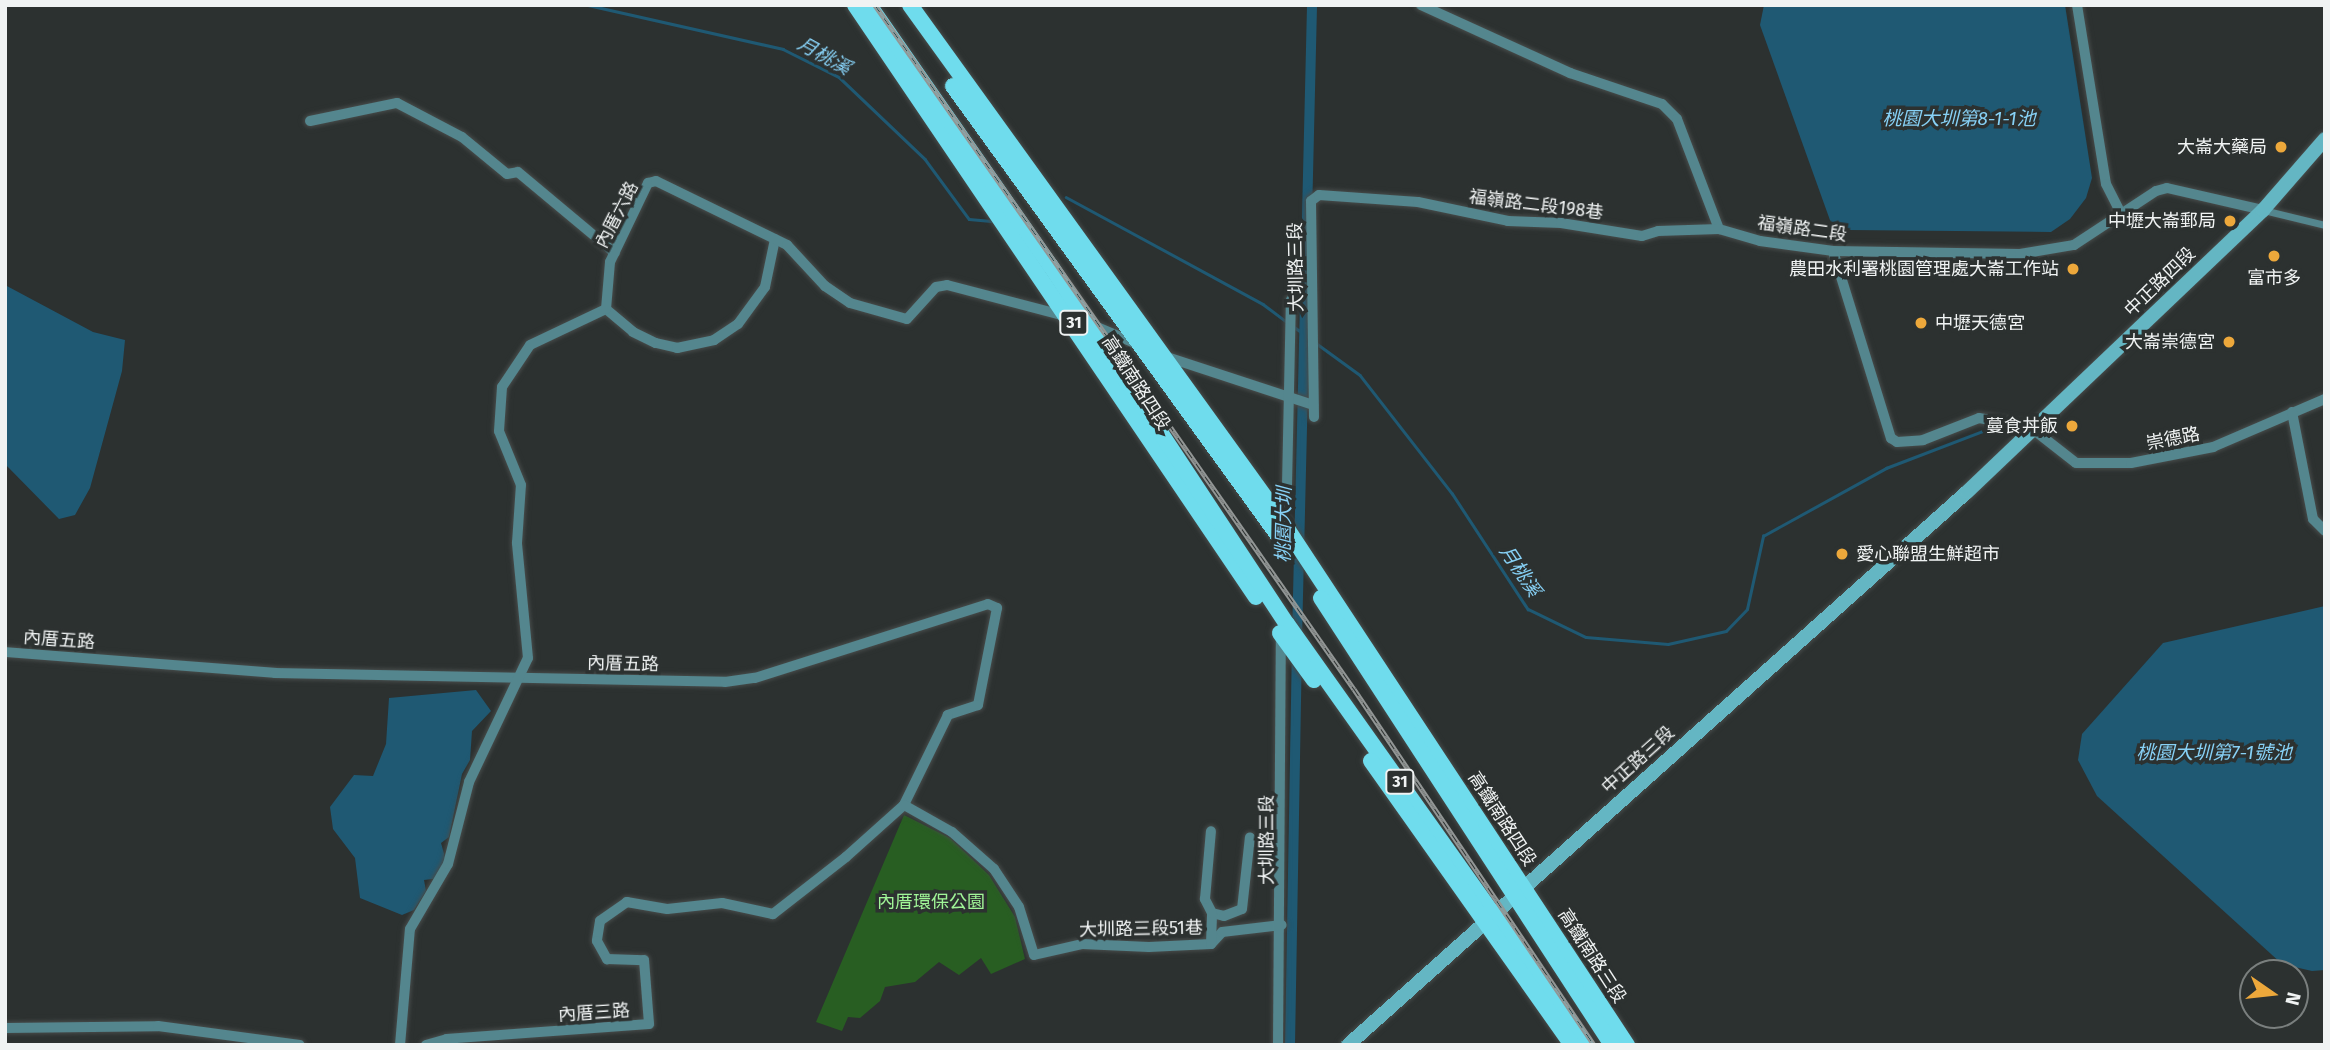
<!DOCTYPE html>
<meta charset="utf-8">
<style>
body{margin:0}
#map{position:relative;width:2330px;height:1050px;overflow:hidden;background:#2c3130;font-family:"Fira Sans","Noto Sans TC",sans-serif}
div>[style]{position:absolute}
.green>*{inset:0;background:#285e22}
.water>*{inset:0;background:#1f5973}
.stream>*{height:2.5px;margin:-1.25px;padding:0 1.25px;transform-origin:1.25px;border-radius:1.25px;background:#1f5973}
.canal>*{height:10px;margin:-5px;padding:0 5px;transform-origin:5px;border-radius:5px;background:#1f5973}
.roads{filter:drop-shadow(0 0 2px #474c4b) drop-shadow(0 0 2px #474c4b)}
.pedestrian>*{height:7px;margin:-3.5px;padding:0 3.5px;transform-origin:3.5px;border-radius:3.5px;background:#54868e}
.minor>*{height:10px;margin:-5px;padding:0 5px;transform-origin:5px;border-radius:5px;background:#54868e}
.secondary>*{height:14px;margin:-7px;padding:0 7px;transform-origin:7px;border-radius:7px;background:#64b6c3}
.primary>*{height:16px;margin:-8px;padding:0 8px;transform-origin:8px;border-radius:8px;background:#6fdced}
.rail>*{height:5px;margin-top:-2.5px;transform-origin:0;background:repeating-linear-gradient(90deg,#2c3130 0 8px,#929695 0 16px);box-sizing:border-box;border-block:2px solid #929695}
.dots>*{width:19px;height:19px;translate:-50% -50%;box-sizing:border-box;border:4px solid #2c3130;border-radius:50%}
span{translate:-50% -50%;white-space:nowrap;text-align:center;line-height:1.15;-webkit-text-stroke:7px #2c3130;paint-order:stroke}
.shield-label span{padding:2px 5px;background:#2c3130;border:2px solid;border-radius:5px;-webkit-text-stroke-width:0}
.shield-label{font-size:16px;color:#f0f3f3;font-weight:700}
.poi-label{font-size:18px;color:#f0f3f3}
.right{translate:-100% -50%;text-align:right}
.left{translate:0 -50%;text-align:left}
.street-label{font-size:18px;color:#f0f3f3}
.park-label{font-size:18px;color:#a0f597}
.water-label{font-size:19px;color:#87d1f6;font-style:italic}
.frame{position:absolute;inset:0;border:7px solid #f0f3f3;pointer-events:none}
.north{position:absolute;left:2239px;top:959px;width:70px;height:70px;box-sizing:border-box;background:#2c3130;border:2px solid #7a7f7e;border-radius:50%;rotate:104deg;font-size:19px;font-weight:700;line-height:28px;text-align:center;color:#f0f3f3}
.north::after{content:'';display:block;margin:auto;width:24px;height:32px;background:#eda83b;clip-path:polygon(50% 0,100% 100%,50% 72%,0 100%)}
</style>
<div id="map">
<div class="green">
<i style="clip-path:polygon(904px 815px,950px 838px,989px 875px,1015px 917px,1025px 959px,991px 974px,981px 958px,959px 975px,939px 962px,915px 982px,885px 987px,880px 1001px,860px 1018px,848px 1017px,842px 1031px,816px 1022px)"></i>
</div>
<div class="water">
<i style="clip-path:polygon(1764px 5px,2065px 5px,2092px 178px,2086px 198px,2070px 219px,2051px 232px,1848px 230px,1831px 223px,1760px 25px)"></i>
<i style="clip-path:polygon(5px 285px,93px 332px,125px 340px,122px 371px,90px 488px,75px 515px,59px 519px,5px 464px)"></i>
<i style="clip-path:polygon(2325px 606px,2325px 970px,2312px 971px,2282px 964px,2097px 796px,2078px 760px,2082px 734px,2163px 643px)"></i>
<i style="clip-path:polygon(476px 690px,491px 711px,472px 731px,470px 760px,462px 774px,449px 837px,441px 843px,445px 857px,441px 878px,424px 880px,426px 891px,414px 910px,402px 915px,360px 898px,355px 858px,333px 829px,330px 807px,354px 775px,373px 776px,386px 744px,389px 698px)"></i>
</div>
<div class="stream">
<i style="left:177px;top:5px;width:13px"></i>
<i style="left:588px;top:5px;width:200px;rotate:12.7deg"></i>
<i style="left:783px;top:49px;width:63px;rotate:26.6deg"></i>
<i style="left:839px;top:77px;width:119px;rotate:43.6deg"></i>
<i style="left:925px;top:159px;width:74px;rotate:53.7deg"></i>
<i style="left:969px;top:219px;width:22px;rotate:5deg"></i>
<i style="left:1066px;top:197px;width:224px;rotate:28.5deg"></i>
<i style="left:1263px;top:304px;width:31px;rotate:37deg"></i>
<i style="left:1293px;top:326px;width:22px;rotate:36deg"></i>
<i style="left:1316px;top:343px;width:54px;rotate:36deg"></i>
<i style="left:1360px;top:375px;width:150px;rotate:52.1deg"></i>
<i style="left:1452px;top:493px;width:139px;rotate:56.8deg"></i>
<i style="left:1528px;top:609px;width:64px;rotate:25.8deg"></i>
<i style="left:1586px;top:637px;width:82px;rotate:4.9deg"></i>
<i style="left:1668px;top:644px;width:59px;rotate:-12.6deg"></i>
<i style="left:1726px;top:631px;width:30px;rotate:-46deg"></i>
<i style="left:1747px;top:609px;width:75px;rotate:-77.6deg"></i>
<i style="left:1763px;top:536px;width:141px;rotate:-28.9deg"></i>
<i style="left:1886px;top:468px;width:109px;rotate:-20.9deg"></i>
</div>
<div class="canal">
<i style="left:1297px;top:638px;width:633px;rotate:-88.64deg"></i>
<i style="left:1290px;top:1045px;width:388px;rotate:-89deg"></i>
</div>
<div class="roads">
<div class="pedestrian">
<i style="left:2263px;top:210px;width:64px;rotate:13.6deg"></i>
</div>
<div class="minor">
<i style="left:1421px;top:5px;width:164px;rotate:24.5deg"></i>
<i style="left:1570px;top:73px;width:97px;rotate:18.6deg"></i>
<i style="left:1662px;top:104px;width:21px;rotate:45deg"></i>
<i style="left:1677px;top:119px;width:118px;rotate:69.1deg"></i>
<i style="left:1719px;top:229px;width:43px;rotate:16.3deg"></i>
<i style="left:1760px;top:241px;width:74px;rotate:7.8deg"></i>
<i style="left:1833px;top:251px;width:187px;rotate:0.9deg"></i>
<i style="left:2020px;top:254px;width:55px;rotate:-9.5deg"></i>
<i style="left:2074px;top:245px;width:98px;rotate:-33.4deg"></i>
<i style="left:2156px;top:191px;width:11px;rotate:-15deg"></i>
<i style="left:2167px;top:188px;width:98px;rotate:12.9deg"></i>
<i style="left:2077px;top:5px;width:181px;rotate:80.8deg"></i>
<i style="left:2106px;top:184px;width:33px;rotate:63deg"></i>
<i style="left:310px;top:121px;width:89px;rotate:-11.7deg"></i>
<i style="left:397px;top:103px;width:73px;rotate:27.6deg"></i>
<i style="left:462px;top:137px;width:58px;rotate:39.4deg"></i>
<i style="left:507px;top:174px;width:11px;rotate:-10deg"></i>
<i style="left:518px;top:172px;width:126px;rotate:39.9deg"></i>
<i style="left:1833px;top:251px;width:196px;rotate:72.8deg"></i>
<i style="left:1891px;top:438px;width:7px;rotate:34deg"></i>
<i style="left:1897px;top:442px;width:26px;rotate:-4deg"></i>
<i style="left:1923px;top:440px;width:60px;rotate:-21.4deg"></i>
<i style="left:1979px;top:418px;width:52px;rotate:10deg"></i>
<i style="left:2030px;top:427px;width:58px;rotate:38deg"></i>
<i style="left:2076px;top:463px;width:55px"></i>
<i style="left:2131px;top:463px;width:84px;rotate:-11deg"></i>
<i style="left:2213px;top:447px;width:122px;rotate:-23.2deg"></i>
<i style="left:606px;top:309px;width:35px;rotate:40deg"></i>
<i style="left:633px;top:332px;width:25px;rotate:26deg"></i>
<i style="left:656px;top:343px;width:22px;rotate:13deg"></i>
<i style="left:677px;top:348px;width:38px;rotate:-12deg"></i>
<i style="left:714px;top:340px;width:29px;rotate:-34deg"></i>
<i style="left:738px;top:324px;width:46px;rotate:-53.9deg"></i>
<i style="left:765px;top:287px;width:49px;rotate:-78.2deg"></i>
<i style="left:1090px;top:324px;width:51px;rotate:23.1deg"></i>
<i style="left:1164px;top:356px;width:157px;rotate:18.2deg"></i>
<i style="left:2292px;top:412px;width:109px;rotate:78.9deg"></i>
<i style="left:2313px;top:519px;width:17px;rotate:45deg"></i>
<i style="left:1314px;top:417px;width:216px;rotate:-90.8deg"></i>
<i style="left:1311px;top:201px;width:10px;rotate:-37deg"></i>
<i style="left:1319px;top:195px;width:99px;rotate:4deg"></i>
<i style="left:1418px;top:202px;width:92px;rotate:11.9deg"></i>
<i style="left:1508px;top:221px;width:53px;rotate:2.2deg"></i>
<i style="left:1561px;top:223px;width:82px;rotate:9.1deg"></i>
<i style="left:1642px;top:236px;width:17px;rotate:-17deg"></i>
<i style="left:1658px;top:231px;width:61px;rotate:-1.9deg"></i>
<i style="left:1278px;top:515px;width:30px;rotate:-73deg"></i>
<i style="left:1287px;top:486px;width:186px;rotate:-88.8deg"></i>
<i style="left:5px;top:652px;width:271px;rotate:4.4deg"></i>
<i style="left:275px;top:673px;width:450px;rotate:1.1deg"></i>
<i style="left:725px;top:682px;width:30px;rotate:-8deg"></i>
<i style="left:755px;top:678px;width:244px;rotate:-17.6deg"></i>
<i style="left:988px;top:604px;width:10px;rotate:24deg"></i>
<i style="left:997px;top:608px;width:99px;rotate:101.1deg"></i>
<i style="left:978px;top:705px;width:32px;rotate:162deg"></i>
<i style="left:948px;top:715px;width:100px;rotate:116.1deg"></i>
<i style="left:904px;top:805px;width:78px;rotate:138.1deg"></i>
<i style="left:846px;top:857px;width:93px;rotate:142deg"></i>
<i style="left:773px;top:914px;width:52px;rotate:-167.8deg"></i>
<i style="left:722px;top:903px;width:55px;rotate:173.8deg"></i>
<i style="left:667px;top:909px;width:41px;rotate:-170.1deg"></i>
<i style="left:627px;top:902px;width:33px;rotate:145deg"></i>
<i style="left:600px;top:921px;width:20px;rotate:99deg"></i>
<i style="left:597px;top:941px;width:21px;rotate:61deg"></i>
<i style="left:607px;top:959px;width:37px;rotate:2deg"></i>
<i style="left:644px;top:960px;width:64px;rotate:85.5deg"></i>
<i style="left:649px;top:1024px;width:203px;rotate:175.8deg"></i>
<i style="left:447px;top:1039px;width:22px;rotate:164deg"></i>
<i style="left:904px;top:805px;width:55px;rotate:29.4deg"></i>
<i style="left:952px;top:832px;width:56px;rotate:41.4deg"></i>
<i style="left:994px;top:869px;width:45px;rotate:56.7deg"></i>
<i style="left:1019px;top:907px;width:50px;rotate:72.6deg"></i>
<i style="left:1034px;top:955px;width:49px;rotate:-12.9deg"></i>
<i style="left:1082px;top:944px;width:67px;rotate:2.6deg"></i>
<i style="left:1149px;top:947px;width:62px;rotate:-2.8deg"></i>
<i style="left:1211px;top:944px;width:16px;rotate:-47deg"></i>
<i style="left:1222px;top:932px;width:60px;rotate:-6.7deg"></i>
<i style="left:1212px;top:913px;width:12px;rotate:14deg"></i>
<i style="left:1224px;top:916px;width:19px;rotate:-21deg"></i>
<i style="left:1242px;top:909px;width:72px;rotate:-83.7deg"></i>
<i style="left:1211px;top:944px;width:31px;rotate:-88deg"></i>
<i style="left:1212px;top:913px;width:16px;rotate:-117deg"></i>
<i style="left:1205px;top:899px;width:68px;rotate:-85deg"></i>
<i style="left:5px;top:1028px;width:153px;rotate:-0.7deg"></i>
<i style="left:158px;top:1026px;width:143px;rotate:7.6deg"></i>
<i style="left:400px;top:1045px;width:116px;rotate:-85.1deg"></i>
<i style="left:410px;top:929px;width:75px;rotate:-59.7deg"></i>
<i style="left:448px;top:864px;width:85px;rotate:-75.6deg"></i>
<i style="left:469px;top:782px;width:137px;rotate:-64.6deg"></i>
<i style="left:528px;top:658px;width:116px;rotate:-95.5deg"></i>
<i style="left:517px;top:543px;width:58px;rotate:-86.1deg"></i>
<i style="left:521px;top:485px;width:58px;rotate:-112.2deg"></i>
<i style="left:499px;top:431px;width:44px;rotate:-86.1deg"></i>
<i style="left:502px;top:387px;width:50px;rotate:-56.3deg"></i>
<i style="left:530px;top:345px;width:84px;rotate:-25.3deg"></i>
<i style="left:606px;top:309px;width:47px;rotate:-85.1deg"></i>
<i style="left:610px;top:262px;width:88px;rotate:-64.3deg"></i>
<i style="left:648px;top:183px;width:8px;rotate:-14deg"></i>
<i style="left:656px;top:181px;width:146px;rotate:26deg"></i>
<i style="left:787px;top:245px;width:56px;rotate:47.2deg"></i>
<i style="left:825px;top:286px;width:30px;rotate:34deg"></i>
<i style="left:850px;top:303px;width:59px;rotate:15.7deg"></i>
<i style="left:907px;top:319px;width:43px;rotate:-47.8deg"></i>
<i style="left:936px;top:287px;width:11px;rotate:-10deg"></i>
<i style="left:947px;top:285px;width:122px;rotate:14.7deg"></i>
<i style="left:1278px;top:1045px;width:409px;rotate:-89.6deg"></i>
</div>
<div class="secondary">
<i style="left:1348px;top:1045px;width:830px;rotate:-41.78deg"></i>
<i style="left:1967px;top:492px;width:409px;rotate:-43.6deg"></i>
<i style="left:2263px;top:210px;width:94px;rotate:-48.9deg"></i>
</div>
<div class="primary">
<i style="left:855px;top:5px;width:715px;rotate:55.89deg"></i>
<i style="left:869px;top:5px;width:317px;rotate:55.2deg"></i>
<i style="left:1050px;top:265px;width:430px;rotate:56.6deg"></i>
<i style="left:1287px;top:624px;width:516px;rotate:54.62deg"></i>
<i style="left:910px;top:5px;width:629px;rotate:54.19deg"></i>
<i style="left:1278px;top:515px;width:635px;rotate:56.64deg"></i>
<i style="left:953px;top:86px;width:566px;rotate:54.12deg"></i>
<i style="left:1321px;top:598px;width:533px;rotate:56.94deg"></i>
<i style="left:1280px;top:633px;width:58px;rotate:54.1deg"></i>
<i style="left:1371px;top:761px;width:348px;rotate:54.7deg"></i>
</div>
</div>
<div class="rail">
<i style="left:875px;top:5px;width:835px;rotate:55deg"></i>
<i style="left:1354px;top:689px;width:429px;rotate:56deg"></i>
</div>
<div class="dots">
<i style="left:2281px;top:147px;background:#eda83b"></i>
<i style="left:2230px;top:221px;background:#eda83b"></i>
<i style="left:2274px;top:256px;background:#eda83b"></i>
<i style="left:2073px;top:269px;background:#eda83b"></i>
<i style="left:1921px;top:323px;background:#eda83b"></i>
<i style="left:2229px;top:342px;background:#eda83b"></i>
<i style="left:2072px;top:426px;background:#eda83b"></i>
<i style="left:1842px;top:554px;background:#eda83b"></i>
</div>
<div class="shield-label">
<span style="left:1074px;top:323px">31</span>
<span style="left:1400px;top:782px">31</span>
</div>
<div class="poi-label">
<span class="right" style="left:2267px;top:147px">大崙大藥局</span>
<span class="right" style="left:2216px;top:221px">中壢大崙郵局</span>
<span class="right" style="left:2059px;top:269px">農田水利署桃園管理處大崙工作站</span>
<span style="left:2274px;top:278px">富市多</span>
<span class="left" style="left:1935px;top:323px">中壢天德宮</span>
<span class="right" style="left:2215px;top:342px">大崙崇德宮</span>
<span class="right" style="left:2058px;top:426px">蔓食丼飯</span>
<span class="left" style="left:1856px;top:554px">愛心聯盟生鮮超市</span>
</div>
<div class="street-label">
<span style="left:1536px;top:205px;rotate:7deg">福嶺路二段198巷</span>
<span style="left:617px;top:215px;rotate:-63deg">內厝六路</span>
<span style="left:1802px;top:229px;rotate:8deg">福嶺路二段</span>
<span style="left:1296px;top:267px;rotate:-91deg">大圳路三段</span>
<span style="left:2160px;top:282px;rotate:-44deg">中正路四段</span>
<span style="left:1136px;top:383px;rotate:57deg">高鐵南路四段</span>
<span style="left:2173px;top:439px;rotate:-11deg">崇德路</span>
<span style="left:59px;top:640px;rotate:4deg">內厝五路</span>
<span style="left:623px;top:664px;rotate:1deg">內厝五路</span>
<span style="left:1638px;top:760px;rotate:-42deg">中正路三段</span>
<span style="left:1502px;top:819px;rotate:57deg">高鐵南路四段</span>
<span style="left:1267px;top:840px;rotate:-90deg">大圳路三段</span>
<span style="left:1141px;top:929px;rotate:-1deg">大圳路三段51巷</span>
<span style="left:1592px;top:956px;rotate:57deg">高鐵南路三段</span>
<span style="left:594px;top:1013px;rotate:-4deg">內厝三路</span>
</div>
<div class="park-label">
<span style="left:931px;top:902px">內厝環保公園</span>
</div>
<div class="water-label">
<span style="left:824px;top:56px;rotate:29deg">月桃溪</span>
<span style="left:1959px;top:119px">桃園大圳第8-1-1池</span>
<span style="left:1284px;top:525px;rotate:-89deg">桃園大圳</span>
<span style="left:1520px;top:571px;rotate:56deg">月桃溪</span>
<span style="left:2214px;top:753px">桃園大圳第7-1號池</span>
</div>
<div class="frame"></div>
<div class="north">N</div>
</div>
